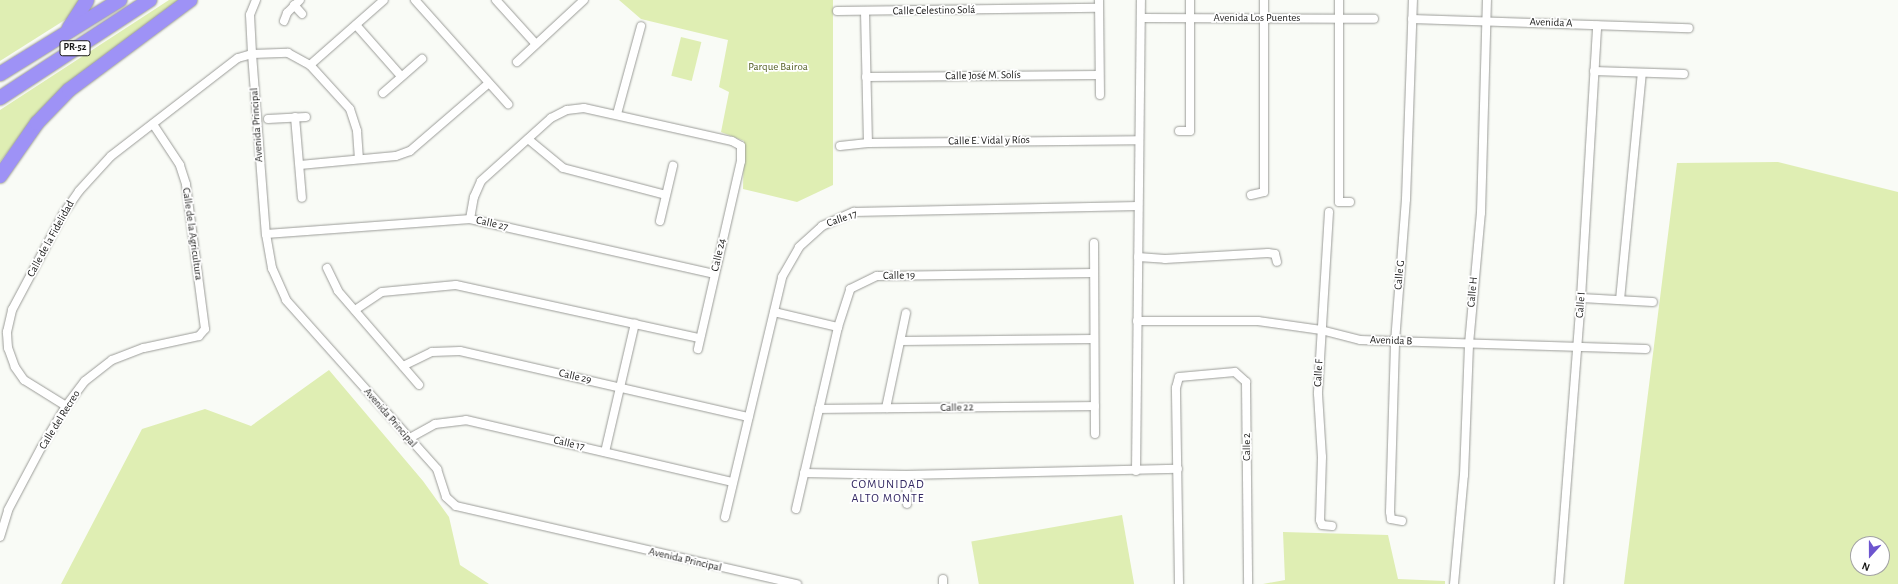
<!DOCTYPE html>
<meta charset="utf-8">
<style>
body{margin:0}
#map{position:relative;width:1898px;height:584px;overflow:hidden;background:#f9fbf6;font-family:"Alegreya Sans",sans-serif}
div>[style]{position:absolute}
.green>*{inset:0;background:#dfeeb3;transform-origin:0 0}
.roads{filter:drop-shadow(0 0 1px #9b9c98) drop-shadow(0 0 1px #9b9c98)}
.street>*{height:8px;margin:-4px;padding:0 4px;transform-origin:4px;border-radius:4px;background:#fff}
.highway>*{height:14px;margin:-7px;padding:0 7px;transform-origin:7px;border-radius:7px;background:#9e92f6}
span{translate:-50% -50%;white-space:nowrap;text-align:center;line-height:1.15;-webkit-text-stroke:3.5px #fff;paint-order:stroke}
.shield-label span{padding:1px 3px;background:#fff;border:1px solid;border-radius:3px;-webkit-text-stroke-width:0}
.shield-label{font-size:10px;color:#191918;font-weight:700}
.street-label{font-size:11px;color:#191918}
.park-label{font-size:11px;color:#525e23}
.neighbourhood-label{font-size:12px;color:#322762;letter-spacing:1px}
.north{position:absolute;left:1850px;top:536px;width:40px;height:40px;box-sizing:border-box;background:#fff;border:1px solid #a3a3a3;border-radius:50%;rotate:201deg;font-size:11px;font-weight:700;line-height:16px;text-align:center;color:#191918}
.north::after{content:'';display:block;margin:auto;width:14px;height:18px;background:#6d55cf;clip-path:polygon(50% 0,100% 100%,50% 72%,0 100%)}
</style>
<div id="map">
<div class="green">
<i style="clip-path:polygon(0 0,82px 0,68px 18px,0 61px)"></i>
<i style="clip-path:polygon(169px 0,183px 0,31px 121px,0 162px,0 110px)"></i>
<i style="clip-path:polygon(619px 0,833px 0,833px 185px,797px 202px,743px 189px,744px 141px,721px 132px,729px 92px,719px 87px,728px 40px,641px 19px)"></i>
<i style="left:681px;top:37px;width:21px;height:40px;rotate:14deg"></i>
<i style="clip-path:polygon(evenodd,1778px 162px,1898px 192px,1898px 584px,1624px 584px,1677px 163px,1778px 162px,1858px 544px,1882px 544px,1882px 568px,1858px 568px,1858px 544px)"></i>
<i style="clip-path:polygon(329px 370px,423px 481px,449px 517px,460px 565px,489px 584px,61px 584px,142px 429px,205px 409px,251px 426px)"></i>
<i style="left:1122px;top:515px;width:70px;height:153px;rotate:80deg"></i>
<i style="clip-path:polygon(1283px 532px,1388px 535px,1398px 579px,1445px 581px,1445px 584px,1263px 584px,1285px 580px)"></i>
</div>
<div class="roads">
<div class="street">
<i style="left:256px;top:0;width:16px;rotate:112deg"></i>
<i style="left:250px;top:15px;width:39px;rotate:87deg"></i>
<i style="left:252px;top:54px;width:181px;rotate:85.6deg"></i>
<i style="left:266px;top:234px;width:35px;rotate:80deg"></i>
<i style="left:272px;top:268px;width:35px;rotate:66deg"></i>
<i style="left:286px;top:300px;width:227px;rotate:48.2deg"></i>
<i style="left:437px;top:469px;width:29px;rotate:72deg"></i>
<i style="left:446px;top:497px;width:13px;rotate:42deg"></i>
<i style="left:456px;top:506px;width:350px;rotate:12.9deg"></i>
<i style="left:415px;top:0;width:140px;rotate:48.2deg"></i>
<i style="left:496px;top:0;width:58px;rotate:47.8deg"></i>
<i style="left:1099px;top:0;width:95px;rotate:89.4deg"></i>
<i style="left:1339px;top:0;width:202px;rotate:90deg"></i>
<i style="left:1339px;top:202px;width:11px"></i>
<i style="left:294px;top:5px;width:12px;rotate:48deg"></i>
<i style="left:837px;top:11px;width:262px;rotate:-0.7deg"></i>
<i style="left:865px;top:12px;width:131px;rotate:88.7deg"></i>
<i style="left:1141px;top:18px;width:233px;rotate:0.2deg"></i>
<i style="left:1412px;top:19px;width:277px;rotate:1.9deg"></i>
<i style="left:284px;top:21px;width:9px;rotate:-69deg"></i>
<i style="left:287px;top:13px;width:18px;rotate:-45deg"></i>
<i style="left:356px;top:25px;width:68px;rotate:48.6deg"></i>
<i style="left:517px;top:62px;width:91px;rotate:-42.8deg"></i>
<i style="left:310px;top:65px;width:98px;rotate:-41.3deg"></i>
<i style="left:1594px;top:71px;width:90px;rotate:1.9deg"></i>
<i style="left:866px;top:77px;width:233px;rotate:-0.5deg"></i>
<i style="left:383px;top:93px;width:52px;rotate:-41.1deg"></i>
<i style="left:617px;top:114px;width:91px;rotate:-74.7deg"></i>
<i style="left:295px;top:117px;width:81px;rotate:85.1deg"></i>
<i style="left:268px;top:119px;width:38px;rotate:-3deg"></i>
<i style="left:1179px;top:131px;width:11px"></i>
<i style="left:1190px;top:131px;width:131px;rotate:-90deg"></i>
<i style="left:528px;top:139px;width:45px;rotate:39.6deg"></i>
<i style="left:563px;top:168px;width:106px;rotate:14.7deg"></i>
<i style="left:840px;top:146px;width:28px;rotate:-6deg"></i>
<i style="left:868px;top:143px;width:271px;rotate:-0.6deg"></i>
<i style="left:300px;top:165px;width:96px;rotate:-5.4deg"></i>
<i style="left:396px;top:156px;width:15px;rotate:-20deg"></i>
<i style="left:410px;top:151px;width:103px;rotate:-40.7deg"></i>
<i style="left:1251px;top:195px;width:13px;rotate:-13deg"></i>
<i style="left:1264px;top:192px;width:192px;rotate:-90deg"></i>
<i style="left:1329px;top:212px;width:182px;rotate:93.5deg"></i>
<i style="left:1318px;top:394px;width:63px;rotate:86.4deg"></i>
<i style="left:1322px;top:457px;width:63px;rotate:91.8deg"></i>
<i style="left:1320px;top:520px;width:5px;rotate:68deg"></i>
<i style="left:1322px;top:525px;width:10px;rotate:6deg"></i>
<i style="left:470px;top:219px;width:22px;rotate:-80deg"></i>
<i style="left:474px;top:197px;width:17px;rotate:-66deg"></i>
<i style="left:481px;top:181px;width:94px;rotate:-42deg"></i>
<i style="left:551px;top:118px;width:18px;rotate:-27deg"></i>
<i style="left:567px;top:110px;width:17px;rotate:-7deg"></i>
<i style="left:584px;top:108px;width:152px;rotate:12.6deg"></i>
<i style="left:732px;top:141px;width:10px;rotate:29deg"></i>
<i style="left:741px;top:146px;width:15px;rotate:90deg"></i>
<i style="left:741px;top:161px;width:193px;rotate:102.9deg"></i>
<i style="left:660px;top:221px;width:57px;rotate:-76.7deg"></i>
<i style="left:266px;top:234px;width:205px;rotate:-4.2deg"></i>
<i style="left:470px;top:219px;width:250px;rotate:12.7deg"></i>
<i style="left:1094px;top:243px;width:191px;rotate:89.7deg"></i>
<i style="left:1138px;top:257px;width:27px;rotate:4deg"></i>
<i style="left:1165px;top:259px;width:103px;rotate:-3.3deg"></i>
<i style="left:1268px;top:253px;width:7px;rotate:8deg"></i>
<i style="left:1275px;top:254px;width:8px;rotate:76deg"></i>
<i style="left:327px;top:268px;width:25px;rotate:64deg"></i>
<i style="left:338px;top:291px;width:124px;rotate:49.2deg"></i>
<i style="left:1581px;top:298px;width:72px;rotate:3.2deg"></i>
<i style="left:1620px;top:300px;width:228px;rotate:-84.5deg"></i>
<i style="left:355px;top:310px;width:32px;rotate:-34deg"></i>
<i style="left:382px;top:292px;width:74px;rotate:-5.4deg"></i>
<i style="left:456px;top:285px;width:249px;rotate:12.3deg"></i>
<i style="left:774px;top:312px;width:66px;rotate:13.2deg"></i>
<i style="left:1137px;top:321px;width:121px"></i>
<i style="left:1258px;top:321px;width:64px;rotate:8.1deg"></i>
<i style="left:1321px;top:330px;width:40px;rotate:14.4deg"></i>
<i style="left:1360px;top:340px;width:286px;rotate:1.8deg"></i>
<i style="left:901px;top:341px;width:192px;rotate:-0.6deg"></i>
<i style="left:403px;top:366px;width:32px;rotate:-26deg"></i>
<i style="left:432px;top:352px;width:28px;rotate:-2deg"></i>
<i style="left:460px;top:351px;width:296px;rotate:12.9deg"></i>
<i style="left:66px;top:406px;width:49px;rotate:-148.2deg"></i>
<i style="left:24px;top:380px;width:16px;rotate:-125deg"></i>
<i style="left:15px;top:367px;width:20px;rotate:-110deg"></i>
<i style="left:8px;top:348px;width:16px;rotate:-94deg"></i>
<i style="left:7px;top:332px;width:23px;rotate:-77deg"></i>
<i style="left:12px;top:310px;width:109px;rotate:-62deg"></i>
<i style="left:63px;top:214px;width:28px;rotate:-55deg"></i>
<i style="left:79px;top:191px;width:47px;rotate:-47.6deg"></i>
<i style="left:111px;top:156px;width:160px;rotate:-37.7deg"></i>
<i style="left:238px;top:58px;width:15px;rotate:-16deg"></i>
<i style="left:252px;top:54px;width:36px;rotate:-2deg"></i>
<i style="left:288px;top:53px;width:25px;rotate:29deg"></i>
<i style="left:310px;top:65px;width:59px;rotate:47.7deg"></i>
<i style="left:350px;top:109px;width:23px;rotate:72deg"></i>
<i style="left:357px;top:131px;width:28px;rotate:86deg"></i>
<i style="left:886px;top:408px;width:97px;rotate:-78.1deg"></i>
<i style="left:819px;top:409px;width:276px;rotate:-0.6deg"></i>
<i style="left:408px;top:439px;width:31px;rotate:-29deg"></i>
<i style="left:435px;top:424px;width:31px;rotate:-7deg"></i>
<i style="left:466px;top:420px;width:274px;rotate:13.1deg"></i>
<i style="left:605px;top:452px;width:132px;rotate:-76.9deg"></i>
<i style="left:1136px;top:471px;width:471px;rotate:-89.4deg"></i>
<i style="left:804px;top:473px;width:102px;rotate:1.1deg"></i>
<i style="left:906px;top:475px;width:272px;rotate:-1.3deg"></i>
<i style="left:906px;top:475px;width:29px;rotate:88deg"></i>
<i style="left:796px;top:509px;width:187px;rotate:-77deg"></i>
<i style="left:838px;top:327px;width:40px;rotate:-72deg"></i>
<i style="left:850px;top:289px;width:30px;rotate:-26deg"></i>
<i style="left:877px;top:276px;width:216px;rotate:-0.8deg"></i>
<i style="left:725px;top:517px;width:247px;rotate:-76.6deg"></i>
<i style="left:782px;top:277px;width:34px;rotate:-60deg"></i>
<i style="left:799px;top:247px;width:31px;rotate:-42deg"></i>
<i style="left:822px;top:226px;width:35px;rotate:-24deg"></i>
<i style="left:854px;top:212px;width:284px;rotate:-1.2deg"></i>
<i style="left:1402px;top:521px;width:11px;rotate:-170deg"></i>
<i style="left:1391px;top:519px;width:7px;rotate:-98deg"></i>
<i style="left:1390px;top:512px;width:170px;rotate:-88.3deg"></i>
<i style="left:1395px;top:342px;width:143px;rotate:-85.6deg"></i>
<i style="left:1406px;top:199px;width:199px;rotate:-88deg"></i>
<i style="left:0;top:537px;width:28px;rotate:-73deg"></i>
<i style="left:8px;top:510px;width:70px;rotate:-62deg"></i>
<i style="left:41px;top:448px;width:49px;rotate:-59.2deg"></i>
<i style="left:66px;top:406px;width:31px;rotate:-53deg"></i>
<i style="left:85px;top:381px;width:34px;rotate:-38deg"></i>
<i style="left:112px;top:360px;width:34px;rotate:-21deg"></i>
<i style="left:144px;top:348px;width:56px;rotate:-12.3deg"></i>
<i style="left:199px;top:336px;width:9px;rotate:-49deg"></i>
<i style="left:205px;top:329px;width:146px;rotate:-97.5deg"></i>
<i style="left:186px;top:184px;width:20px;rotate:-108deg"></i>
<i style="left:180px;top:165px;width:49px;rotate:-123.4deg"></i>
<i style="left:943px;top:584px;width:5px;rotate:-90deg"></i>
<i style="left:1179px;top:584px;width:196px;rotate:-90.9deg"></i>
<i style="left:1176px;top:388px;width:11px;rotate:-75deg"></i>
<i style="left:1179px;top:377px;width:56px;rotate:-5.1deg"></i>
<i style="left:1235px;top:372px;width:15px;rotate:42deg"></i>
<i style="left:1246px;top:382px;width:202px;rotate:89.4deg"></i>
<i style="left:1454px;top:584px;width:109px;rotate:-84.8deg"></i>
<i style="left:1464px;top:475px;width:131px;rotate:-87.8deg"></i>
<i style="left:1469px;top:344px;width:132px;rotate:-84.8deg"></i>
<i style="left:1481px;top:213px;width:213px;rotate:-88.4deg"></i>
<i style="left:1559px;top:584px;width:287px;rotate:-85.6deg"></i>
<i style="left:1581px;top:298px;width:273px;rotate:-86.6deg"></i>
</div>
<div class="highway">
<i style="left:69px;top:28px;width:33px;rotate:-57deg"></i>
<i style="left:0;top:74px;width:141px;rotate:-31.7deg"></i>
<i style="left:0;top:98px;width:179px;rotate:-33.2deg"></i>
<i style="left:0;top:176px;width:65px;rotate:-55.1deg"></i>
<i style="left:37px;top:123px;width:46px;rotate:-45.9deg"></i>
<i style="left:69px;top:90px;width:151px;rotate:-36.6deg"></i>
</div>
</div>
<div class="shield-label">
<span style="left:75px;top:48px">PR-52</span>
</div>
<div class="street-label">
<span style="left:934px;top:11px;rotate:-1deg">Calle Celestino Solá</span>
<span style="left:1257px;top:18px">Avenida Los Puentes</span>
<span style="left:1551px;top:23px;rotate:2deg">Avenida A</span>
<span style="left:983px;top:76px;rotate:-1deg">Calle José M. Solís</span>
<span style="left:257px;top:125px;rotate:-94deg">Avenida Principal</span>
<span style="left:989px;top:141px;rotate:-1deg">Calle E. Vidal y Ríos</span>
<span style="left:842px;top:219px;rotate:-19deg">Calle 17</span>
<span style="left:492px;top:224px;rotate:13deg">Calle 27</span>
<span style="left:192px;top:234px;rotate:82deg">Calle de la Agricultura</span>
<span style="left:51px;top:239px;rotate:-61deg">Calle de la Fidelidad</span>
<span style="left:719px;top:255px;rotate:-77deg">Calle 24</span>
<span style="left:1400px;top:275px;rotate:-85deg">Calle G</span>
<span style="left:899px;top:276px;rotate:-1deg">Calle 19</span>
<span style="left:1473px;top:292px;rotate:-85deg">Calle H</span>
<span style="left:1581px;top:305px;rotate:-86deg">Calle I</span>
<span style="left:1391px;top:341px;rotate:2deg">Avenida B</span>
<span style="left:1319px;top:373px;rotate:-87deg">Calle F</span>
<span style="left:575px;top:377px;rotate:13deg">Calle 29</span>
<span style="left:957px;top:408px;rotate:-1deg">Calle 22</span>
<span style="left:390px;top:418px;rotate:49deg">Avenida Principal</span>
<span style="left:60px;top:420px;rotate:-58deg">Calle del Recreo</span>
<span style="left:569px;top:444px;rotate:13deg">Calle 17</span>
<span style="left:1247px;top:447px;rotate:-90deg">Calle 2</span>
<span style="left:685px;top:560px;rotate:13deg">Avenida Principal</span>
</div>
<div class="park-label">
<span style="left:778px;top:67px">Parque Bairoa</span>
</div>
<div class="neighbourhood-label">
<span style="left:888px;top:492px">COMUNIDAD<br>ALTO MONTE</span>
</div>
<div class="north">N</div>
</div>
